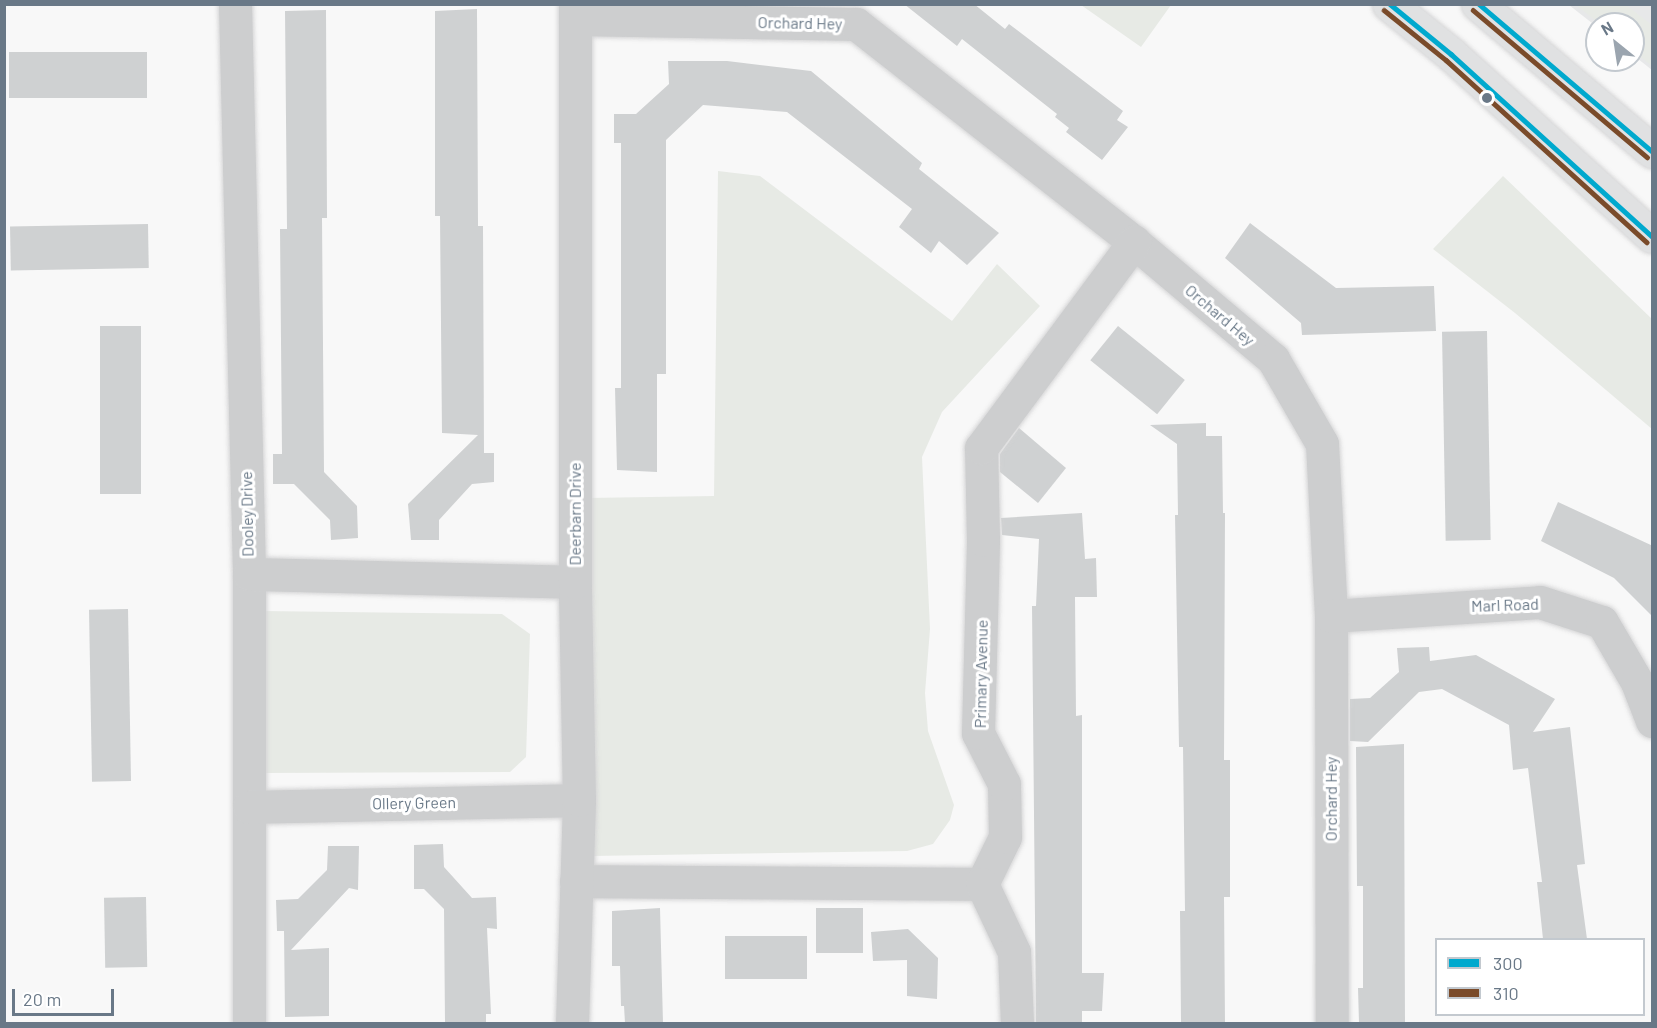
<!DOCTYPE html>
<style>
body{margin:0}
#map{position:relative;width:1657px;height:1028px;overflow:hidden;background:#f8f8f8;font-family:Barlow,sans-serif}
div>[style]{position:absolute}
.built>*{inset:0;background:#e7e8e9}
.green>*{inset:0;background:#e7eae5}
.building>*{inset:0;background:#cfd1d2;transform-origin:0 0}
.roads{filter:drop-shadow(0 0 2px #d5d5d6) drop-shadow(0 0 2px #d5d5d6)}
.street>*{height:33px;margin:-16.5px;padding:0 16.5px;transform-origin:16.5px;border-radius:16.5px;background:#cdcecf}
.highway>*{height:33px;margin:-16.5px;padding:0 16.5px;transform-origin:16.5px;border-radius:16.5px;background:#e0e1e2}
.bus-1>*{height:4.5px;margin:-2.25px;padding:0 2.25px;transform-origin:2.25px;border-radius:2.25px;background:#00a9ce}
.bus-2>*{height:4.5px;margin:-2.25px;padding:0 2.25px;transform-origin:2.25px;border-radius:2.25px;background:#7a4b2a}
.dots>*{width:16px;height:16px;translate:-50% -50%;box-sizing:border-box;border:3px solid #fff;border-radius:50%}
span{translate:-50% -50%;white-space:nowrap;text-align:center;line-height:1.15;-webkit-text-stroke:6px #fff;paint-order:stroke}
.street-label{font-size:16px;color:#697887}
.frame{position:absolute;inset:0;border:6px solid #697887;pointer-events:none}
.legend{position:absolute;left:1435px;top:938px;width:210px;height:78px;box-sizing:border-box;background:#fff;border:2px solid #c3c9cf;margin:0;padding:8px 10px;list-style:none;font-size:18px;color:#697887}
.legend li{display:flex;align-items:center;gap:12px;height:30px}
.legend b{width:30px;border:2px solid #c3c9cf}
.north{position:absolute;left:1585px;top:12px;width:60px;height:60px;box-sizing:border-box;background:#fff;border:2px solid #c3c9cf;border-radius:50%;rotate:330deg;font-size:16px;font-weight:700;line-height:24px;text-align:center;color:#697887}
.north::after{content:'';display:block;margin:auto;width:21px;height:27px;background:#9ba5af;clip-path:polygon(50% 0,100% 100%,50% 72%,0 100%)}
.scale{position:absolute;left:12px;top:989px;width:102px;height:27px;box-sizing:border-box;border:3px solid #697887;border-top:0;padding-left:8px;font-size:18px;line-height:21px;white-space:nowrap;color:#697887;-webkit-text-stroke:4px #fff;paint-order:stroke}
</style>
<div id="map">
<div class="built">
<i style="clip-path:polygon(1569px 5px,1652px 5px,1652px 70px,1633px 55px,1633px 24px,1597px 24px,1597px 27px)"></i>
</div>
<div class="green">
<i style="clip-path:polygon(1081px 5px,1171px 5px,1141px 47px)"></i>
<i style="clip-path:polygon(1576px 5px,1626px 5px,1652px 25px,1652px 66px,1633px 51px,1633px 24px,1600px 24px)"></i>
<i style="clip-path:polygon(718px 171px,760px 176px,952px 321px,997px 264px,1040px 306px,942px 412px,922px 457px,930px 629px,925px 693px,928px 731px,954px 805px,950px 820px,933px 844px,907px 851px,591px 856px,587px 498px,714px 496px)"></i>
<i style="clip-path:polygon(1503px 176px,1652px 319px,1652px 429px,1515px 313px,1433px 249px)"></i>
<i style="clip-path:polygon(262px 611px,502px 614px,530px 634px,526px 757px,510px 772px,264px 773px)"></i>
</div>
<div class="building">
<i style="clip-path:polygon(904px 4px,974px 4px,1005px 29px,1009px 24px,1123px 111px,1117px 120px,1128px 127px,1102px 160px,1066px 132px,1069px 128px,1055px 117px,1057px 114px,962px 39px,957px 46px)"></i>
<i style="clip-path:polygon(477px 9px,478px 226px,483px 226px,484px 453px,494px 453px,494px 482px,472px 484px,439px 520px,439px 540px,411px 540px,408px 504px,478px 435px,442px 433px,440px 216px,435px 216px,435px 11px)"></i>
<i style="clip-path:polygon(326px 10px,327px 218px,322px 218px,324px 472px,357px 506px,358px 538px,331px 540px,330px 520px,294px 484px,273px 484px,273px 454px,282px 454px,280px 229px,287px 229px,285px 11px)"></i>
<i style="left:9px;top:52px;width:138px;height:46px"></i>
<i style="clip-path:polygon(668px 61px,727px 61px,811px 71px,922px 163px,919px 169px,999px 233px,967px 265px,939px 241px,931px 253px,899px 227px,912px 209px,787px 112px,703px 105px,666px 140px,666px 374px,657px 374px,657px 472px,617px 470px,615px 388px,621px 388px,621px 143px,614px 143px,614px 114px,636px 114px,669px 84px)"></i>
<i style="clip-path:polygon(1250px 223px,1336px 288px,1434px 286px,1436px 331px,1302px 335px,1301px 323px,1225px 258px)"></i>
<i style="left:148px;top:224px;width:44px;height:138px;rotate:89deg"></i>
<i style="left:141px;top:326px;width:168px;height:41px;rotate:90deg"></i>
<i style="left:1118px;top:326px;width:86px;height:44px;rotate:39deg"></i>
<i style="left:1487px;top:331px;width:209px;height:45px;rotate:89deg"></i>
<i style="clip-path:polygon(1206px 423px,1206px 436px,1222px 436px,1223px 513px,1225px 513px,1224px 760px,1230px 760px,1230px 897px,1224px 897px,1225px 1023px,1181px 1023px,1180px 911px,1185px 911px,1183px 747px,1179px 747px,1175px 515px,1178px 515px,1177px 444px,1150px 425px)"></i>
<i style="clip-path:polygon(1019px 428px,1066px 468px,1038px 503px,1000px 472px,1000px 454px)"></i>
<i style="clip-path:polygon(1558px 502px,1653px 546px,1653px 617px,1614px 578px,1541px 541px)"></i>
<i style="clip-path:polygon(1082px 513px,1085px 559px,1096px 558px,1097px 597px,1075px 597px,1076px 716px,1082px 715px,1082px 973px,1104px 973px,1102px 1011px,1082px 1011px,1082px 1023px,1036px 1023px,1032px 606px,1036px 606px,1039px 539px,1002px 535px,1001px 518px)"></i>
<i style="left:128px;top:609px;width:172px;height:39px;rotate:89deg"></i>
<i style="clip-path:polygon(1429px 647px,1430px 661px,1476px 655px,1555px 699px,1533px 732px,1570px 727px,1585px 864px,1577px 865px,1587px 939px,1543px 939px,1537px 882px,1542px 882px,1528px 768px,1513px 770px,1509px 725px,1442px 689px,1419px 692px,1368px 742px,1350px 741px,1350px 699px,1370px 698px,1399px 672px,1397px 648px)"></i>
<i style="clip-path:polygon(1404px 744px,1405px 1023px,1359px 1023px,1358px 988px,1363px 988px,1363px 886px,1357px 886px,1356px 747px)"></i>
<i style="clip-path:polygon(443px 844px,444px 867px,472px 898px,496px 897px,497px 929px,487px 928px,491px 1014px,486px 1014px,486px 1023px,445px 1023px,444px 909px,424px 889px,414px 889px,414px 845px)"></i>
<i style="clip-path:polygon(328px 846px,359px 846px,358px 890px,349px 888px,291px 950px,329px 948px,329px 1016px,285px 1017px,284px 931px,277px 931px,276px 900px,298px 899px,327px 870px)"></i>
<i style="left:146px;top:897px;width:70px;height:42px;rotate:89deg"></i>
<i style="clip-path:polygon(660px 908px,663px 1023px,625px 1023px,624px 1006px,621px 1006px,620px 966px,612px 966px,612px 911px)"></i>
<i style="left:816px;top:908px;width:47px;height:45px"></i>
<i style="clip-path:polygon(908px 929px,938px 958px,937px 999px,907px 996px,907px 960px,873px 961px,871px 932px)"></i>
<i style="left:725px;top:936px;width:82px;height:43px"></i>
</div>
<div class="roads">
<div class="street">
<i style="left:235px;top:4px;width:570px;rotate:88.59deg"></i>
<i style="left:249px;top:574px;width:450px;rotate:90deg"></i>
<i style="left:575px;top:19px;width:281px;rotate:1deg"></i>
<i style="left:856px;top:24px;width:353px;rotate:38.1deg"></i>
<i style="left:1134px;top:242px;width:182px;rotate:40.1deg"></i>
<i style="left:1273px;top:359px;width:98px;rotate:60deg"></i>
<i style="left:1322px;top:444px;width:172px;rotate:87deg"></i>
<i style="left:1331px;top:616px;width:408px;rotate:89.9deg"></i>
<i style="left:249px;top:574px;width:326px;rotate:1.4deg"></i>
<i style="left:1331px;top:616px;width:209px;rotate:-3.8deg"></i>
<i style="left:1540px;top:602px;width:65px;rotate:17.9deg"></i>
<i style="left:1602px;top:622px;width:69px;rotate:59.7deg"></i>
<i style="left:1637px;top:682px;width:42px;rotate:69deg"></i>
<i style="left:249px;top:807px;width:330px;rotate:-1.2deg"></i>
<i style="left:576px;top:881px;width:406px;rotate:0.4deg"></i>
<i style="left:982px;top:884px;width:52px;rotate:-63.9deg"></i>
<i style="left:1005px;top:837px;width:53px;rotate:-91.1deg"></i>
<i style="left:1004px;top:784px;width:57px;rotate:-117deg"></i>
<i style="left:978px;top:733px;width:193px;rotate:-88.5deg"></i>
<i style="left:983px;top:540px;width:92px;rotate:-91.2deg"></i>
<i style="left:981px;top:448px;width:257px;rotate:-53.4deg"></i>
<i style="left:982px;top:884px;width:75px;rotate:64.8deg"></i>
<i style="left:1014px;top:952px;width:72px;rotate:87.6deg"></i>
<i style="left:572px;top:1024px;width:224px;rotate:-88.2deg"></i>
<i style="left:579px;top:800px;width:218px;rotate:-91.1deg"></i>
<i style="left:575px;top:582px;width:578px;rotate:-90deg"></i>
</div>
<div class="highway">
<i style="left:1389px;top:4px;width:80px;rotate:38.9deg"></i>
<i style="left:1451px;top:54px;width:271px;rotate:42.2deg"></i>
<i style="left:1478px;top:4px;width:228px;rotate:40.2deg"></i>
</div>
</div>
<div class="bus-1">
<i style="left:1390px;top:4px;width:79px;rotate:39.3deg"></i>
<i style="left:1451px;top:54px;width:271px;rotate:42.2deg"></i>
<i style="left:1479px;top:4px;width:227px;rotate:40.4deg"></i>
</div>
<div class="bus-2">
<i style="left:1384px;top:10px;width:80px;rotate:38.9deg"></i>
<i style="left:1446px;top:60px;width:271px;rotate:42.2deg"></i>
<i style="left:1473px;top:10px;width:228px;rotate:40.2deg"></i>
</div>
<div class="dots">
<i style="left:1487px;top:98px;background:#697887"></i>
</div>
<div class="street-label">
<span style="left:800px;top:23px;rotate:1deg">Orchard Hey</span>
<span style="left:1220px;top:315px;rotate:40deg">Orchard Hey</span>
<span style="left:247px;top:514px;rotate:-91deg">Dooley Drive</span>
<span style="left:575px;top:514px;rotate:-90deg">Deerbarn Drive</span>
<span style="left:1505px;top:605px;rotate:-2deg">Marl Road</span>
<span style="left:981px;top:674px;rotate:-89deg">Primary Avenue</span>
<span style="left:1331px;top:799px;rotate:-90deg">Orchard Hey</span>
<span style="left:414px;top:803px;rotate:-1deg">Ollery Green</span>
</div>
<div class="frame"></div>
<ul class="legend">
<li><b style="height:8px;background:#00a9ce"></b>300</li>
<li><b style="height:8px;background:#7a4b2a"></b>310</li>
</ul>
<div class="north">N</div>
<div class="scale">20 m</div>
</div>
